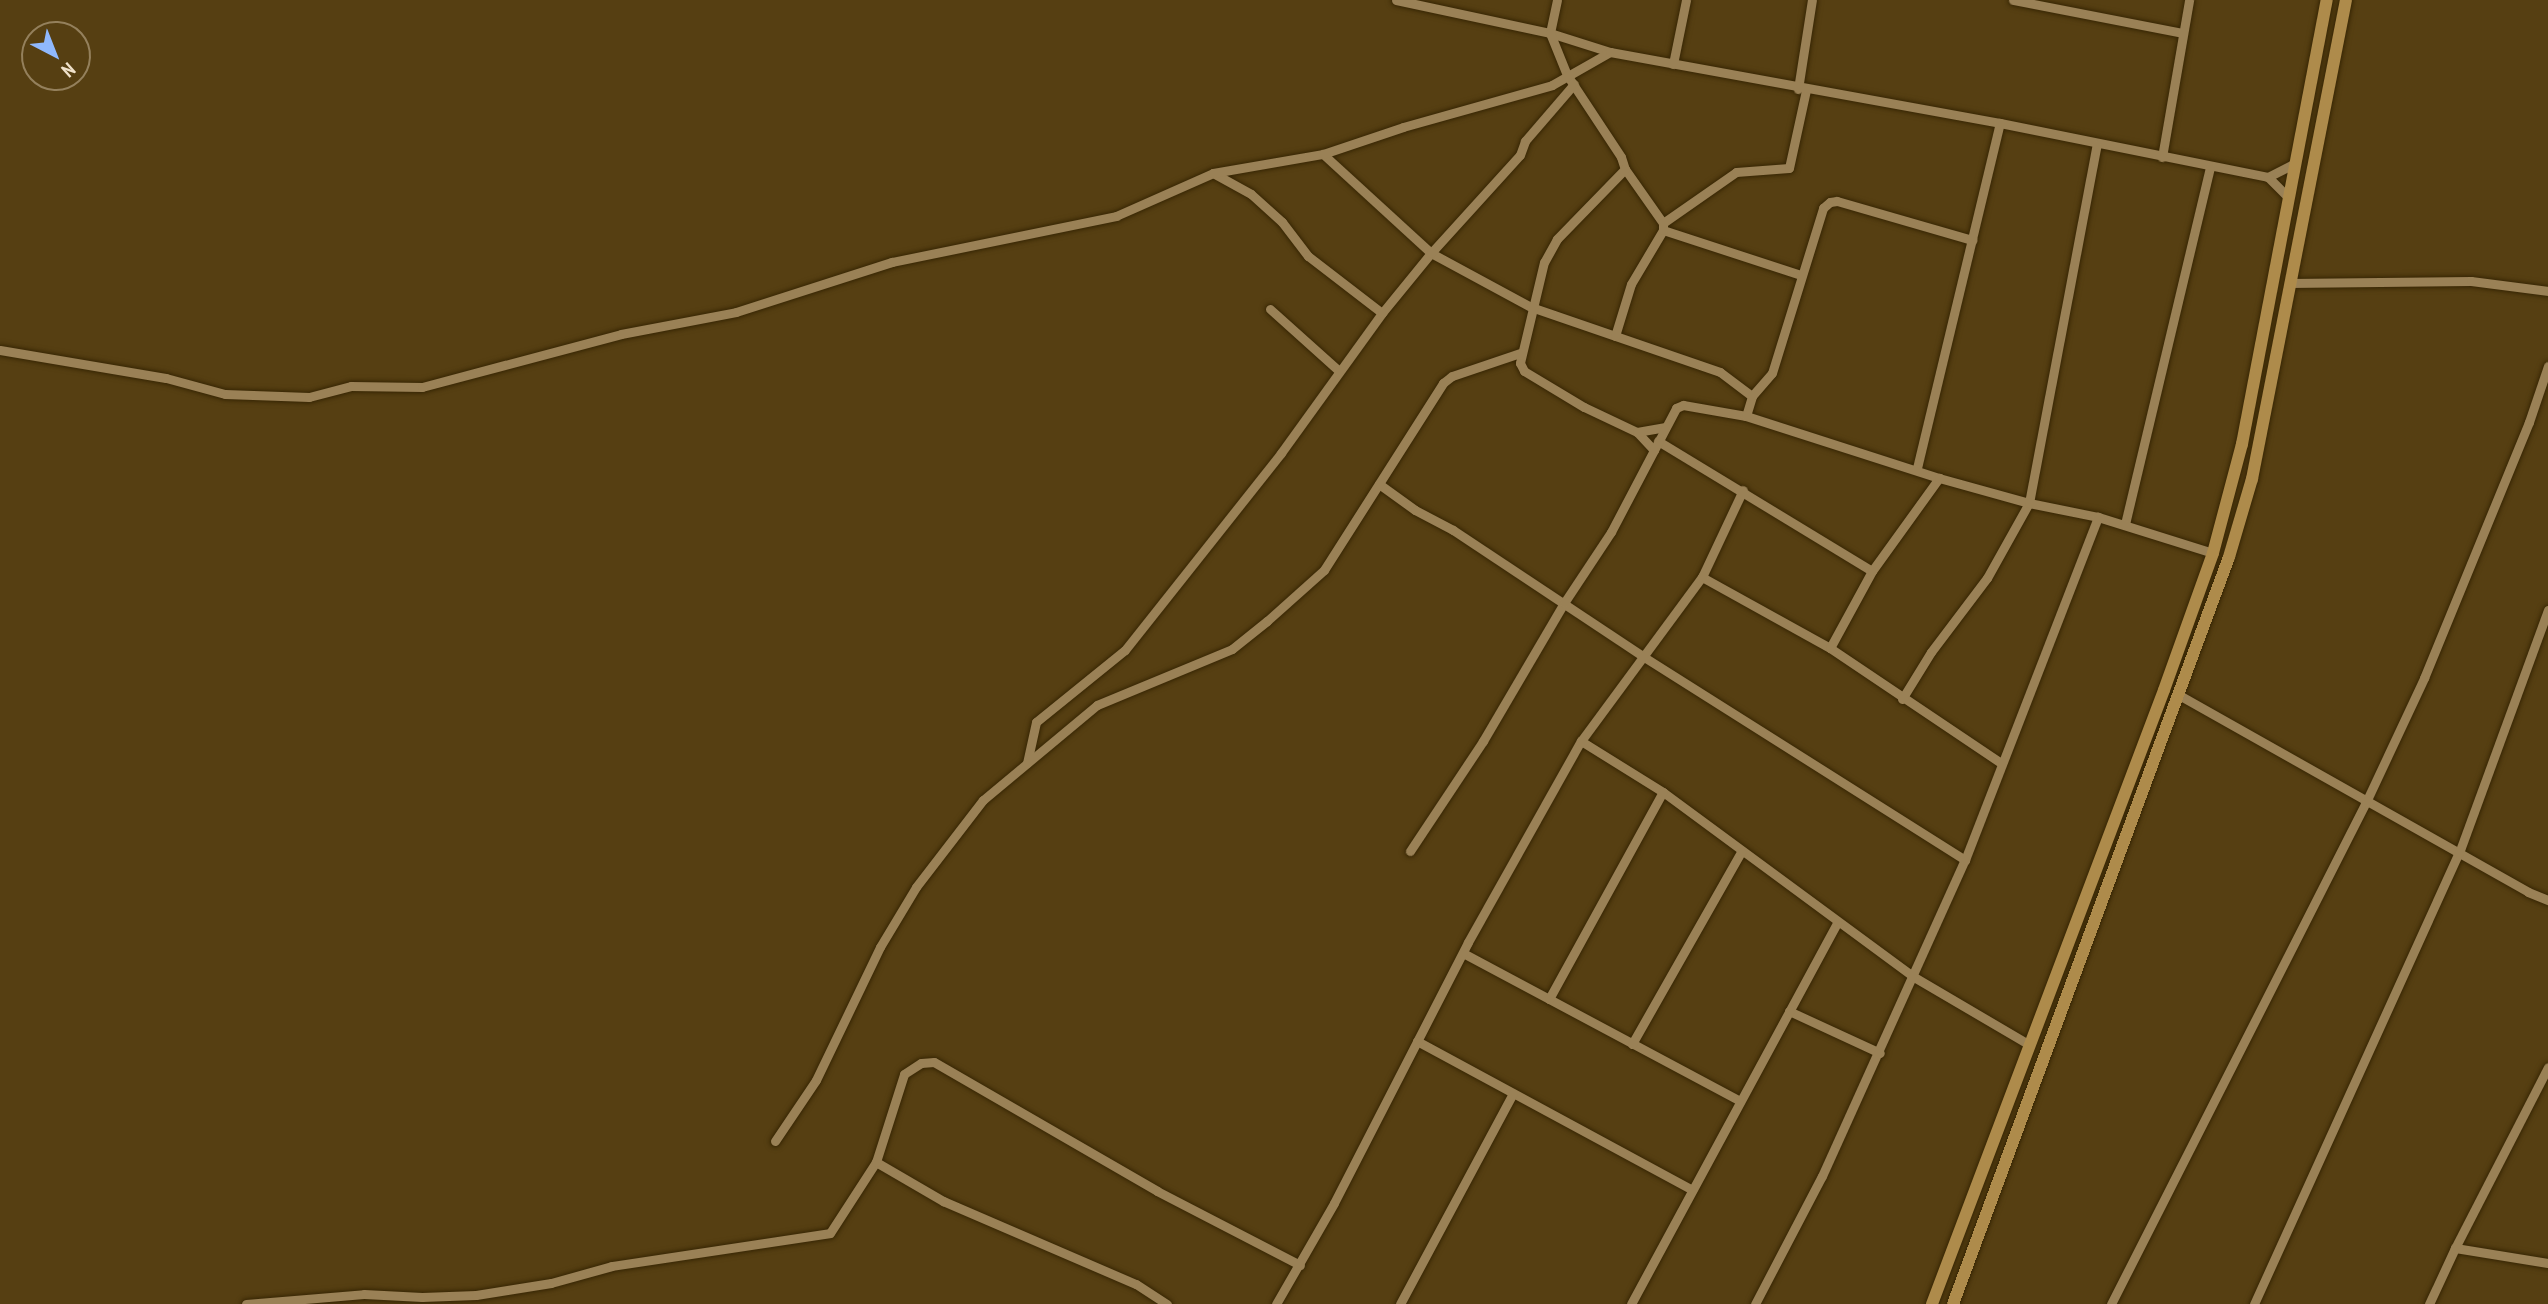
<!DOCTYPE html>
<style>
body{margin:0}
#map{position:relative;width:2548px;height:1304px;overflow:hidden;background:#563f12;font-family:"PT Sans Narrow",sans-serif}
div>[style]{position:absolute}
.roads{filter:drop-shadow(0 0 2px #372604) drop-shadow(0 0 2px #372604)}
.street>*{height:9px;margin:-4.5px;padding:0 4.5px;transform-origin:4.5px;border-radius:4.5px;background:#9a8156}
.secondary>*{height:12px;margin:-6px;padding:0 6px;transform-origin:6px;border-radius:6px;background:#ae8b4b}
span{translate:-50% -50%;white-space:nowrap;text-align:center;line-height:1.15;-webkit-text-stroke:5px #563f12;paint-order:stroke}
.north{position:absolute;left:21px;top:21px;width:70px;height:70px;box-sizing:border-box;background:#563f12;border:2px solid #94805c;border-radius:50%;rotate:138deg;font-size:19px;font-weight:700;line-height:28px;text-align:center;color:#f0e2cb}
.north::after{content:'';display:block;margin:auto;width:24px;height:32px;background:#8fb8fd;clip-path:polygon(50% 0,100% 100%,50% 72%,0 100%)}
</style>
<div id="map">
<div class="roads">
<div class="street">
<i style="left:1396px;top:0;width:157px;rotate:12.1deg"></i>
<i style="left:1550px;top:33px;width:63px;rotate:17.6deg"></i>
<i style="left:1557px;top:0;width:34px;rotate:102deg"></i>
<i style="left:1550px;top:33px;width:45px;rotate:68deg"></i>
<i style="left:1567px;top:75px;width:98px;rotate:56.6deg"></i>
<i style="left:1621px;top:157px;width:13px;rotate:72deg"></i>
<i style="left:1625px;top:169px;width:66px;rotate:54.9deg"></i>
<i style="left:2013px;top:0;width:173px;rotate:11deg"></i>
<i style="left:1673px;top:64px;width:65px;rotate:-78.5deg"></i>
<i style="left:1798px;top:89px;width:90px;rotate:-81.1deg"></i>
<i style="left:1323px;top:154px;width:147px;rotate:42.5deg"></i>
<i style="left:1431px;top:253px;width:114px;rotate:28.4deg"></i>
<i style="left:1531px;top:307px;width:200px;rotate:19deg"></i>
<i style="left:1720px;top:372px;width:40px;rotate:37deg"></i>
<i style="left:2162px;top:157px;width:159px;rotate:-80.2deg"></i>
<i style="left:1625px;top:169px;width:98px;rotate:134.2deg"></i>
<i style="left:1557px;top:239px;width:26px;rotate:119deg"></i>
<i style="left:1544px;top:262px;width:104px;rotate:103.4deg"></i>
<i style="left:1520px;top:363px;width:9px;rotate:63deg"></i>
<i style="left:1524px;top:371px;width:70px;rotate:31deg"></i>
<i style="left:1584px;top:407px;width:59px;rotate:25.3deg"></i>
<i style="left:1637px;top:432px;width:25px;rotate:47deg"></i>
<i style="left:1213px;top:173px;width:43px;rotate:28.9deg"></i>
<i style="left:1251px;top:194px;width:42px;rotate:42.1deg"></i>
<i style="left:1282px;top:222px;width:43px;rotate:52.6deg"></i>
<i style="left:1308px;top:256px;width:93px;rotate:37.6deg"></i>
<i style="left:2268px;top:177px;width:31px;rotate:-27deg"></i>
<i style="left:1663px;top:230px;width:145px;rotate:18.1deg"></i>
<i style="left:2289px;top:283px;width:182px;rotate:-0.6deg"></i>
<i style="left:2471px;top:281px;width:78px;rotate:7.4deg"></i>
<i style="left:1270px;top:309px;width:93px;rotate:41.9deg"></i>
<i style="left:1615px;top:336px;width:54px;rotate:-72.9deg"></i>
<i style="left:1631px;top:284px;width:63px;rotate:-59.3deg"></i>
<i style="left:1663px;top:230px;width:7px;rotate:-90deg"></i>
<i style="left:1663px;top:223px;width:89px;rotate:-34.9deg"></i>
<i style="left:1736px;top:172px;width:53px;rotate:-4.3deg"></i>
<i style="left:1789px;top:168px;width:80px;rotate:-77.7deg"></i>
<i style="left:0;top:350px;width:168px;rotate:9.6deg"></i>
<i style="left:166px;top:378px;width:61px;rotate:15.2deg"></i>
<i style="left:225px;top:394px;width:84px;rotate:2deg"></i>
<i style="left:309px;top:397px;width:43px;rotate:-14.7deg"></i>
<i style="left:351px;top:386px;width:71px;rotate:0.8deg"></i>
<i style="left:422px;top:387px;width:206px;rotate:-14.9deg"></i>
<i style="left:621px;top:334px;width:117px;rotate:-10.8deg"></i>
<i style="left:736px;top:312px;width:164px;rotate:-17.8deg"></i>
<i style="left:892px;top:262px;width:229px;rotate:-11.6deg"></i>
<i style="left:1116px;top:216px;width:106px;rotate:-23.9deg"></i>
<i style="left:1213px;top:173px;width:112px;rotate:-9.8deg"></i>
<i style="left:1323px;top:154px;width:84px;rotate:-18.6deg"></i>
<i style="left:1403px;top:127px;width:155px;rotate:-15.7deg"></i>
<i style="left:1552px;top:85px;width:67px;rotate:-29.6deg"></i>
<i style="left:1610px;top:52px;width:396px;rotate:10.3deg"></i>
<i style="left:2000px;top:123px;width:273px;rotate:11.4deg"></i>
<i style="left:2268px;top:177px;width:30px;rotate:45deg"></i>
<i style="left:1746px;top:416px;width:21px;rotate:-73deg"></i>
<i style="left:1752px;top:396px;width:30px;rotate:-49deg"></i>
<i style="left:1772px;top:373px;width:173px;rotate:-72.8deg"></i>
<i style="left:1823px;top:208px;width:9px;rotate:-41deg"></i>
<i style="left:1830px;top:202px;width:7px;rotate:-8deg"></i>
<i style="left:1837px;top:201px;width:141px;rotate:16.1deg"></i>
<i style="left:1637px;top:432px;width:29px;rotate:-10deg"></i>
<i style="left:1658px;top:441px;width:250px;rotate:31.3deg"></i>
<i style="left:1917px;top:468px;width:355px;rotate:-76.5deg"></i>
<i style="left:1379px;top:484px;width:44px;rotate:35.8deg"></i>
<i style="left:1415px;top:510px;width:43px;rotate:27.8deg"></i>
<i style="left:1453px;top:530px;width:229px;rotate:33.6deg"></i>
<i style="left:1644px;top:657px;width:380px;rotate:32.3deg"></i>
<i style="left:2125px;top:524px;width:367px;rotate:-76.6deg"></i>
<i style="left:1702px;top:577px;width:146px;rotate:29deg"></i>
<i style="left:1830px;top:648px;width:206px;rotate:33.9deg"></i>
<i style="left:1830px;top:648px;width:88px;rotate:-61.4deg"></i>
<i style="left:1872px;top:571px;width:115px;rotate:-54.2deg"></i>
<i style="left:2179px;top:695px;width:401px;rotate:29.4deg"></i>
<i style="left:2528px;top:892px;width:22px;rotate:22deg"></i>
<i style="left:1902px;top:699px;width:55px;rotate:-58.3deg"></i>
<i style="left:1931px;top:652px;width:93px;rotate:-52.9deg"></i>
<i style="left:1987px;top:578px;width:86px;rotate:-60.8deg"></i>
<i style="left:2029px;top:503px;width:365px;rotate:-79.3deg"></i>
<i style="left:1581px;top:741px;width:97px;rotate:31.9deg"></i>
<i style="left:1663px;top:792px;width:312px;rotate:36.4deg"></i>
<i style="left:1914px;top:977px;width:134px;rotate:30.4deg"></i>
<i style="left:1027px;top:763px;width:42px;rotate:-77.6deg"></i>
<i style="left:1036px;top:722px;width:114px;rotate:-39deg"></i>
<i style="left:1125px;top:650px;width:251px;rotate:-51.6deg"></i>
<i style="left:1281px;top:453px;width:173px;rotate:-54.2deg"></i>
<i style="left:1382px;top:313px;width:77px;rotate:-50.8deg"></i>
<i style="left:1431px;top:253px;width:132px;rotate:-47.8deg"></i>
<i style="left:1520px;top:155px;width:15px;rotate:-70deg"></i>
<i style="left:1525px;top:141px;width:75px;rotate:-49.3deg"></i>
<i style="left:1410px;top:851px;width:132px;rotate:-56.4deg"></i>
<i style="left:1483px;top:741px;width:160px;rotate:-59.6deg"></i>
<i style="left:1564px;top:603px;width:85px;rotate:-56.5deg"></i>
<i style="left:1611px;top:532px;width:140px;rotate:-62.3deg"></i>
<i style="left:1676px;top:408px;width:8px;rotate:-23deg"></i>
<i style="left:1683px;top:405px;width:64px;rotate:9.9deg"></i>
<i style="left:1746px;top:416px;width:203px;rotate:17.8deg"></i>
<i style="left:1939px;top:478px;width:93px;rotate:15.5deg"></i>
<i style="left:2029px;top:503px;width:70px;rotate:11.5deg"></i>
<i style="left:2098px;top:517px;width:121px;rotate:17.4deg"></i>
<i style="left:1463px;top:953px;width:314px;rotate:28.1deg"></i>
<i style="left:1549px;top:999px;width:236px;rotate:-61.2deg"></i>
<i style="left:1789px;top:1011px;width:100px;rotate:24.8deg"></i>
<i style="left:1417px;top:1041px;width:313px;rotate:28.4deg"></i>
<i style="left:1632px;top:1044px;width:221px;rotate:-60.4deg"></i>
<i style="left:775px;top:1141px;width:73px;rotate:-56.1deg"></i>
<i style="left:816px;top:1080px;width:148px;rotate:-64.3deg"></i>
<i style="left:880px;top:947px;width:70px;rotate:-59deg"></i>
<i style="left:916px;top:887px;width:110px;rotate:-52.4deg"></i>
<i style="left:983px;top:800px;width:148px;rotate:-39.8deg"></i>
<i style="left:1097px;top:705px;width:146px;rotate:-22.5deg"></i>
<i style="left:1232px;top:649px;width:45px;rotate:-38.7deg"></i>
<i style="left:1267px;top:621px;width:76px;rotate:-41.8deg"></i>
<i style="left:1324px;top:570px;width:222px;rotate:-57.5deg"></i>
<i style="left:1443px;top:383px;width:11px;rotate:-38deg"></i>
<i style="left:1452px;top:376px;width:72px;rotate:-18.7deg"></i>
<i style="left:876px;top:1162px;width:78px;rotate:30.2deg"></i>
<i style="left:943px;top:1201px;width:210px;rotate:23.3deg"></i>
<i style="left:1136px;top:1284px;width:37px;rotate:33deg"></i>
<i style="left:2455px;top:1248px;width:94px;rotate:9.2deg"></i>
<i style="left:246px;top:1304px;width:118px;rotate:-4.8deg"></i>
<i style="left:364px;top:1294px;width:58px;rotate:3deg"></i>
<i style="left:422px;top:1297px;width:54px;rotate:-2.1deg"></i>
<i style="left:476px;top:1295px;width:76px;rotate:-9.1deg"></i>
<i style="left:551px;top:1283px;width:63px;rotate:-15.6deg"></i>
<i style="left:612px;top:1266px;width:220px;rotate:-8.6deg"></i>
<i style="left:830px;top:1233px;width:85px;rotate:-57.1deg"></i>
<i style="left:876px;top:1162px;width:92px;rotate:-72.3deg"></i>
<i style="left:904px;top:1074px;width:20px;rotate:-33deg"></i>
<i style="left:921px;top:1063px;width:13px;rotate:-4deg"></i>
<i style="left:934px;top:1062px;width:258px;rotate:30deg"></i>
<i style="left:1157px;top:1191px;width:161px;rotate:27.4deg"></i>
<i style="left:1276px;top:1304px;width:116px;rotate:-60.1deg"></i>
<i style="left:1334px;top:1203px;width:293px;rotate:-62.8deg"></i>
<i style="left:1468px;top:942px;width:231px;rotate:-60.7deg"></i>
<i style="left:1581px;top:741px;width:204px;rotate:-53.6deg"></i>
<i style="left:1702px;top:577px;width:96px;rotate:-64.8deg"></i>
<i style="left:1400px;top:1304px;width:239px;rotate:-61.8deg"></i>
<i style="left:1631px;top:1304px;width:433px;rotate:-61.6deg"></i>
<i style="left:1755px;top:1304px;width:144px;rotate:-62.4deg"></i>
<i style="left:1822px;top:1176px;width:347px;rotate:-65.7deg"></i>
<i style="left:1965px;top:860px;width:368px;rotate:-68.8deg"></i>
<i style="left:2111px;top:1304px;width:563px;rotate:-63.07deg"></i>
<i style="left:2366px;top:802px;width:137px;rotate:-64.9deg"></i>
<i style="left:2424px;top:678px;width:277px;rotate:-67.7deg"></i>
<i style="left:2529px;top:422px;width:59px;rotate:-71.3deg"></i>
<i style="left:2254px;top:1304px;width:495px;rotate:-65.6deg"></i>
<i style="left:2459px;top:853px;width:259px;rotate:-69.9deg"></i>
<i style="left:2429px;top:1304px;width:62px;rotate:-65.1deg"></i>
<i style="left:2455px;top:1248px;width:203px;rotate:-62.8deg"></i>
</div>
<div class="secondary">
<i style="left:1932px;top:1304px;width:656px;rotate:-69.3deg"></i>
<i style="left:2164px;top:690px;width:145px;rotate:-70.3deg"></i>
<i style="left:2213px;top:553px;width:113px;rotate:-75.1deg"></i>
<i style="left:2242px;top:444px;width:452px;rotate:-79.2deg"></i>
<i style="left:1953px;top:1304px;width:796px;rotate:-69.72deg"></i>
<i style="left:2229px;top:557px;width:81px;rotate:-73.6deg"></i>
<i style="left:2252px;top:479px;width:488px;rotate:-78.9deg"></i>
</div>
</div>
<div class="north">N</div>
</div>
